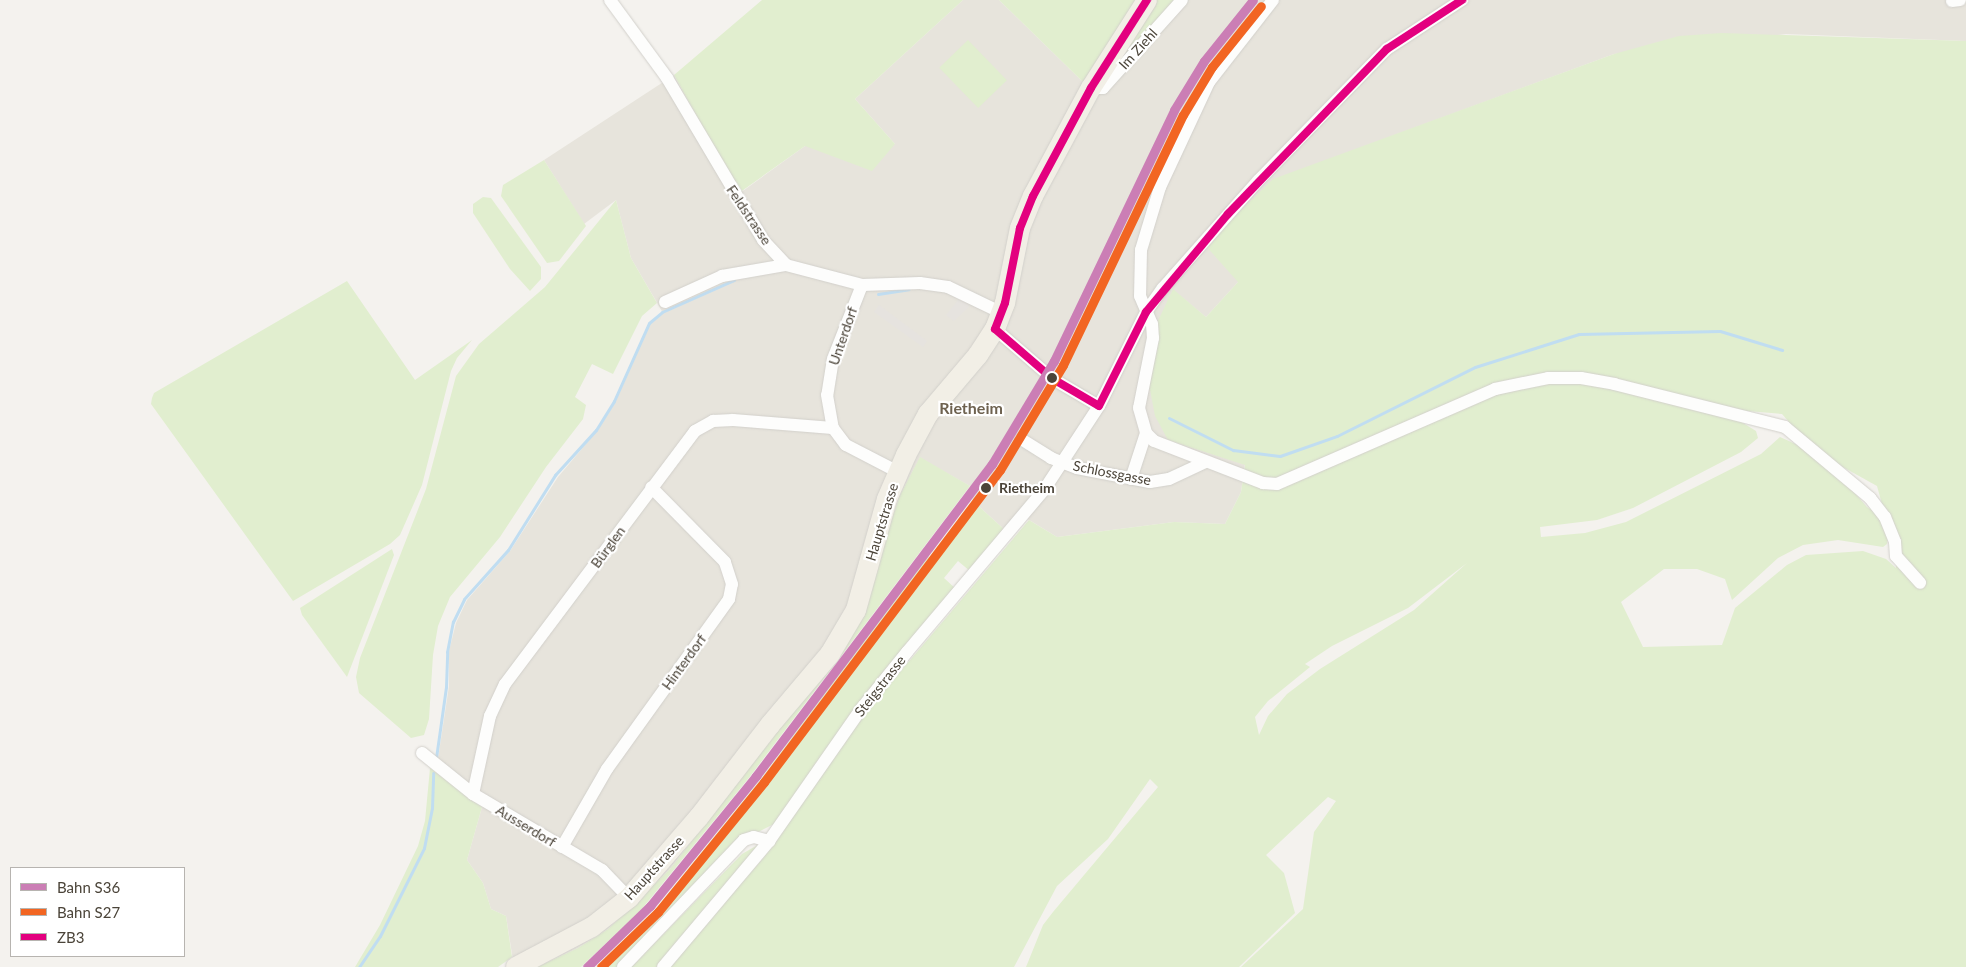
<!DOCTYPE html>
<meta charset="utf-8">
<style>
body{margin:0}
#map{position:relative;width:1966px;height:967px;overflow:hidden;background:#f4f2ee;font-family:Lato,sans-serif}
div>[style]{position:absolute}
.residential>*{inset:0;background:#e7e4dc}
.green>*{inset:0;background:#e1eecf;transform-origin:0 0}
.parking>*{inset:0;background:#e6e3df}
.stream>*{height:3px;margin:-1.5px;padding:0 1.5px;transform-origin:1.5px;border-radius:1.5px;background:#c0ddf1}
.roads{filter:drop-shadow(0 0 1px #d2d0cb) drop-shadow(0 0 1px #d2d0cb)}
.street>*{height:12px;margin:-6px;padding:0 6px;transform-origin:6px;border-radius:6px;background:#fdfdfc}
.primary>*{height:20px;margin:-10px;padding:0 10px;transform-origin:10px;border-radius:10px;background:#f2efe6}
.bus-1>*{height:8px;margin:-4px;padding:0 4px;transform-origin:4px;border-radius:4px;background:#e3007f}
.rail-1>*{height:9px;margin:-4.5px;padding:0 4.5px;transform-origin:4.5px;border-radius:4.5px;background:#cb7eb5}
.rail-2>*{height:9px;margin:-4.5px;padding:0 4.5px;transform-origin:4.5px;border-radius:4.5px;background:#f26522}
.dots>*{width:14px;height:14px;translate:-50% -50%;box-sizing:border-box;border:2px solid #fff;border-radius:50%}
span{translate:-50% -50%;white-space:nowrap;text-align:center;line-height:1.15;-webkit-text-stroke:4.5px #fff;paint-order:stroke}
.street-label{font-size:14px;color:#4b4439}
.stop-label{font-size:14px;color:#4b4439;font-weight:700}
.left{translate:0 -50%;text-align:left}
.quarter-label{font-size:16px;color:#6e6250;font-weight:700}
.legend{position:absolute;left:10px;top:867px;width:175px;height:90px;box-sizing:border-box;background:#fff;border:1px solid #b7b4b0;margin:0;padding:6px 9px;list-style:none;font-size:15px;color:#4b4439}
.legend li{display:flex;align-items:center;gap:10px;height:25px}
.legend b{width:25px;border:1px solid #b7b4b0}
</style>
<div id="map">
<div class="residential">
<i style="clip-path:polygon(963px 0,999px 0,1084px 83px,1175px 0,1966px 0,1966px 41px,1786px 34px,1614px 54px,1273px 180px,1238px 282px,1206px 317px,1173px 290px,1168px 440px,1245px 464px,1241px 492px,1225px 524px,1174px 522px,1057px 537px,1021px 515px,1006px 531px,973px 501px,970px 486px,920px 458px,901px 493px,881px 544px,861px 616px,670px 869px,608px 929px,578px 948px,537px 967px,514px 967px,506px 916px,491px 909px,483px 883px,467px 860px,482px 807px,436px 772px,449px 686px,449px 651px,456px 623px,467px 600px,510px 551px,558px 477px,597px 431px,615px 403px,650px 323px,663px 313px,631px 258px,616px 200px,584px 224px,544px 160px,674px 75px,740px 193px,805px 146px,895px 144px,855px 99px)"></i>
</div>
<div class="green">
<i style="clip-path:polygon(762px 0,963px 0,855px 99px,895px 144px,872px 171px,805px 146px,739px 193px,674px 75px)"></i>
<i style="clip-path:polygon(999px 0,1137px 0,1084px 83px)"></i>
<i style="clip-path:polygon(1156px 0,1175px 0,1111px 77px,1134px 33px)"></i>
<i style="clip-path:polygon(evenodd,1721px 33px,1966px 41px,1966px 967px,1241px 967px,1303px 909px,1314px 832px,1336px 801px,1328px 797px,1266px 855px,1284px 873px,1295px 913px,1239px 967px,1026px 967px,1043px 925px,1053px 912px,1158px 787px,1150px 779px,1108px 839px,1057px 886px,1014px 967px,668px 967px,764px 857px,866px 712px,1029px 520px,1057px 537px,1174px 522px,1225px 524px,1241px 492px,1245px 465px,1168px 440px,1155px 416px,1148px 379px,1156px 325px,1173px 289px,1206px 317px,1238px 282px,1205px 245px,1273px 179px,1614px 54px,1679px 36px,1721px 33px,1736px 410px,1782px 414px,1814px 451px,1877px 486px,1896px 555px,1896px 568px,1886px 559px,1863px 551px,1806px 555px,1787px 565px,1735px 608px,1722px 645px,1643px 647px,1621px 602px,1664px 569px,1697px 569px,1725px 579px,1732px 600px,1778px 558px,1803px 545px,1838px 540px,1883px 547px,1887px 544px,1888px 538px,1878px 514px,1867px 507px,1841px 477px,1802px 447px,1780px 437px,1761px 454px,1626px 522px,1585px 533px,1541px 537px,1540px 527px,1597px 520px,1633px 508px,1741px 452px,1758px 438px,1756px 431px,1735px 418px,1736px 410px,1721px 33px,1467px 563px,1414px 610px,1320px 669px,1287px 694px,1268px 716px,1259px 735px,1255px 717px,1268px 701px,1310px 667px,1305px 664px,1332px 646px,1408px 608px,1467px 563px)"></i>
<i style="left:968px;top:40px;width:56px;height:40px;rotate:46deg"></i>
<i style="clip-path:polygon(544px 160px,586px 226px,559px 261px,547px 263px,501px 196px,503px 185px)"></i>
<i style="clip-path:polygon(483px 197px,491px 198px,541px 267px,541px 279px,530px 291px,510px 269px,473px 213px,473px 204px)"></i>
<i style="clip-path:polygon(616px 200px,631px 258px,657px 303px,642px 316px,613px 374px,592px 364px,575px 397px,586px 405px,583px 419px,546px 467px,500px 537px,450px 597px,438px 626px,433px 655px,429px 719px,424px 735px,411px 738px,359px 693px,356px 677px,360px 658px,426px 489px,456px 376px,479px 344px,545px 287px)"></i>
<i style="clip-path:polygon(347px 281px,415px 380px,472px 340px,457px 358px,451px 371px,422px 485px,400px 535px,390px 544px,293px 601px,151px 404px,152px 398px,154px 393px)"></i>
<i style="clip-path:polygon(920px 457px,970px 486px,748px 779px,641px 910px,581px 967px,537px 967px,578px 948px,608px 929px,670px 869px,847px 641px,901px 493px)"></i>
<i style="clip-path:polygon(973px 501px,1006px 531px,971px 572px,958px 561px,944px 578px,956px 589px,780px 821px,756px 833px,617px 967px,598px 967px,655px 910px,761px 779px,927px 556px,930px 557px)"></i>
<i style="clip-path:polygon(392px 549px,394px 555px,347px 677px,302px 615px,300px 608px)"></i>
<i style="clip-path:polygon(430px 768px,482px 807px,467px 860px,483px 883px,491px 909px,506px 916px,512px 957px,498px 967px,355px 967px,380px 925px,418px 846px,425px 821px)"></i>
<i style="clip-path:polygon(761px 843px,659px 967px,631px 967px,742px 854px)"></i>
</div>
<div class="parking">
<i style="clip-path:polygon(959px 299px,970px 306px,954px 321px,946px 315px)"></i>
<i style="clip-path:polygon(879px 305px,927px 341px,923px 347px,874px 312px)"></i>
</div>
<div class="stream">
<i style="left:878px;top:294px;width:31px;rotate:-9deg"></i>
<i style="left:1169px;top:418px;width:72px;rotate:26.6deg"></i>
<i style="left:1233px;top:450px;width:47px;rotate:7.3deg"></i>
<i style="left:1280px;top:456px;width:60px;rotate:-19.3deg"></i>
<i style="left:1337px;top:436px;width:154px;rotate:-26.6deg"></i>
<i style="left:1475px;top:367px;width:109px;rotate:-17.6deg"></i>
<i style="left:1579px;top:334px;width:141px;rotate:-1.2deg"></i>
<i style="left:1720px;top:331px;width:65px;rotate:17deg"></i>
<i style="left:436px;top:758px;width:72px;rotate:-82deg"></i>
<i style="left:446px;top:687px;width:35px;rotate:-88deg"></i>
<i style="left:447px;top:652px;width:31px;rotate:-79deg"></i>
<i style="left:453px;top:622px;width:25px;rotate:-64deg"></i>
<i style="left:464px;top:599px;width:66px;rotate:-48.1deg"></i>
<i style="left:508px;top:550px;width:89px;rotate:-57.9deg"></i>
<i style="left:555px;top:475px;width:61px;rotate:-47.7deg"></i>
<i style="left:596px;top:430px;width:34px;rotate:-58deg"></i>
<i style="left:614px;top:401px;width:85px;rotate:-65.8deg"></i>
<i style="left:649px;top:323px;width:17px;rotate:-40deg"></i>
<i style="left:662px;top:312px;width:79px;rotate:-24deg"></i>
<i style="left:359px;top:967px;width:37px;rotate:-56deg"></i>
<i style="left:380px;top:936px;width:98px;rotate:-63.4deg"></i>
<i style="left:424px;top:848px;width:41px;rotate:-78.7deg"></i>
<i style="left:432px;top:808px;width:35px;rotate:-88deg"></i>
</div>
<div class="roads">
<div class="street">
<i style="left:610px;top:0;width:97px;rotate:53.8deg"></i>
<i style="left:667px;top:78px;width:188px;rotate:59.3deg"></i>
<i style="left:763px;top:240px;width:34px;rotate:47deg"></i>
<i style="left:786px;top:265px;width:79px;rotate:14.7deg"></i>
<i style="left:862px;top:285px;width:58px;rotate:-2deg"></i>
<i style="left:920px;top:283px;width:28px;rotate:8deg"></i>
<i style="left:948px;top:287px;width:60px;rotate:25.7deg"></i>
<i style="left:1273px;top:0;width:104px;rotate:128deg"></i>
<i style="left:1209px;top:82px;width:116px;rotate:115deg"></i>
<i style="left:1160px;top:187px;width:66px;rotate:106.8deg"></i>
<i style="left:1141px;top:250px;width:46px;rotate:91.2deg"></i>
<i style="left:1140px;top:296px;width:30px;rotate:67deg"></i>
<i style="left:1152px;top:324px;width:14px;rotate:86deg"></i>
<i style="left:1153px;top:338px;width:71px;rotate:101.3deg"></i>
<i style="left:1139px;top:408px;width:26px;rotate:74deg"></i>
<i style="left:1146px;top:433px;width:11px;rotate:45deg"></i>
<i style="left:1154px;top:441px;width:117px;rotate:21.1deg"></i>
<i style="left:1263px;top:483px;width:14px;rotate:4deg"></i>
<i style="left:1277px;top:484px;width:238px;rotate:-23.5deg"></i>
<i style="left:1495px;top:389px;width:54px;rotate:-11.7deg"></i>
<i style="left:1548px;top:378px;width:33px"></i>
<i style="left:1581px;top:378px;width:34px;rotate:10deg"></i>
<i style="left:1614px;top:384px;width:176px;rotate:14.1deg"></i>
<i style="left:1785px;top:427px;width:111px;rotate:39.9deg"></i>
<i style="left:1870px;top:498px;width:24px;rotate:52deg"></i>
<i style="left:1885px;top:517px;width:27px;rotate:68deg"></i>
<i style="left:1895px;top:542px;width:14px;rotate:86deg"></i>
<i style="left:1896px;top:556px;width:36px;rotate:48deg"></i>
<i style="left:1952px;top:1px;width:8px;rotate:-7deg"></i>
<i style="left:1091px;top:88px;width:12px"></i>
<i style="left:1103px;top:88px;width:118px;rotate:-48.1deg"></i>
<i style="left:862px;top:285px;width:79px;rotate:111.4deg"></i>
<i style="left:833px;top:359px;width:36px;rotate:99deg"></i>
<i style="left:827px;top:395px;width:34px;rotate:80deg"></i>
<i style="left:833px;top:428px;width:21px;rotate:53deg"></i>
<i style="left:846px;top:445px;width:59px;rotate:27.4deg"></i>
<i style="left:665px;top:302px;width:63px;rotate:-24.5deg"></i>
<i style="left:722px;top:276px;width:65px;rotate:-9.8deg"></i>
<i style="left:995px;top:329px;width:77px;rotate:40.8deg"></i>
<i style="left:1053px;top:379px;width:53px;rotate:30.4deg"></i>
<i style="left:1021px;top:439px;width:36px;rotate:32deg"></i>
<i style="left:1051px;top:458px;width:28px;rotate:21deg"></i>
<i style="left:1077px;top:468px;width:74px;rotate:10.9deg"></i>
<i style="left:1150px;top:482px;width:19px;rotate:-9deg"></i>
<i style="left:1169px;top:479px;width:40px;rotate:-25deg"></i>
<i style="left:1131px;top:479px;width:48px;rotate:-71.9deg"></i>
<i style="left:422px;top:753px;width:65px;rotate:38.8deg"></i>
<i style="left:473px;top:794px;width:150px;rotate:30.5deg"></i>
<i style="left:602px;top:870px;width:39px;rotate:46deg"></i>
<i style="left:473px;top:794px;width:80px;rotate:-77.7deg"></i>
<i style="left:490px;top:716px;width:35px;rotate:-65deg"></i>
<i style="left:505px;top:684px;width:316px;rotate:-53.1deg"></i>
<i style="left:695px;top:431px;width:21px;rotate:-29deg"></i>
<i style="left:713px;top:421px;width:20px;rotate:-3deg"></i>
<i style="left:733px;top:420px;width:100px;rotate:4.6deg"></i>
<i style="left:562px;top:847px;width:90px;rotate:-60deg"></i>
<i style="left:607px;top:769px;width:209px;rotate:-54.3deg"></i>
<i style="left:729px;top:599px;width:15px;rotate:-79deg"></i>
<i style="left:732px;top:584px;width:23px;rotate:-108deg"></i>
<i style="left:725px;top:562px;width:105px;rotate:-134.6deg"></i>
<i style="left:623px;top:967px;width:175px;rotate:-46.4deg"></i>
<i style="left:744px;top:840px;width:10px;rotate:-17deg"></i>
<i style="left:754px;top:837px;width:16px;rotate:15deg"></i>
<i style="left:663px;top:967px;width:165px;rotate:-49.9deg"></i>
<i style="left:769px;top:841px;width:161px;rotate:-55.1deg"></i>
<i style="left:861px;top:709px;width:73px;rotate:-51.1deg"></i>
<i style="left:907px;top:652px;width:212px;rotate:-49.8deg"></i>
<i style="left:1044px;top:490px;width:100px;rotate:-56.8deg"></i>
<i style="left:1099px;top:406px;width:105px;rotate:-63.4deg"></i>
<i style="left:1146px;top:312px;width:29px;rotate:-55deg"></i>
<i style="left:1163px;top:288px;width:143px;rotate:-48.4deg"></i>
<i style="left:1258px;top:181px;width:185px;rotate:-45.7deg"></i>
<i style="left:1387px;top:49px;width:90px;rotate:-33.2deg"></i>
</div>
<div class="primary">
<i style="left:516px;top:967px;width:86px;rotate:-27.8deg"></i>
<i style="left:592px;top:927px;width:47px;rotate:-38.1deg"></i>
<i style="left:629px;top:898px;width:107px;rotate:-49.2deg"></i>
<i style="left:699px;top:817px;width:116px;rotate:-52.3deg"></i>
<i style="left:770px;top:725px;width:93px;rotate:-49.8deg"></i>
<i style="left:830px;top:654px;width:51px;rotate:-59.4deg"></i>
<i style="left:856px;top:610px;width:115px;rotate:-74.4deg"></i>
<i style="left:887px;top:499px;width:48px;rotate:-66.6deg"></i>
<i style="left:906px;top:455px;width:47px;rotate:-61.8deg"></i>
<i style="left:928px;top:414px;width:77px;rotate:-49.7deg"></i>
<i style="left:978px;top:355px;width:31px;rotate:-57deg"></i>
<i style="left:995px;top:329px;width:28px;rotate:-69deg"></i>
<i style="left:1005px;top:303px;width:76px;rotate:-78.7deg"></i>
<i style="left:1020px;top:228px;width:35px;rotate:-68deg"></i>
<i style="left:1033px;top:196px;width:123px;rotate:-61.8deg"></i>
<i style="left:1091px;top:88px;width:104px;rotate:-57.5deg"></i>
</div>
</div>
<div class="bus-1">
<i style="left:1147px;top:0;width:104px;rotate:122.5deg"></i>
<i style="left:1091px;top:88px;width:123px;rotate:118.2deg"></i>
<i style="left:1033px;top:196px;width:35px;rotate:112deg"></i>
<i style="left:1020px;top:228px;width:76px;rotate:101.3deg"></i>
<i style="left:1005px;top:303px;width:28px;rotate:111deg"></i>
<i style="left:995px;top:329px;width:77px;rotate:40.8deg"></i>
<i style="left:1053px;top:379px;width:53px;rotate:30.4deg"></i>
<i style="left:1099px;top:406px;width:105px;rotate:-63.4deg"></i>
<i style="left:1146px;top:312px;width:128px;rotate:-50.1deg"></i>
<i style="left:1228px;top:214px;width:229px;rotate:-46.1deg"></i>
<i style="left:1387px;top:49px;width:90px;rotate:-33.2deg"></i>
</div>
<div class="rail-1">
<i style="left:587px;top:967px;width:88px;rotate:-44.1deg"></i>
<i style="left:650px;top:906px;width:168px;rotate:-50.8deg"></i>
<i style="left:756px;top:776px;width:391px;rotate:-52.9deg"></i>
<i style="left:992px;top:464px;width:120px;rotate:-59deg"></i>
<i style="left:1054px;top:361px;width:278px;rotate:-64.4deg"></i>
<i style="left:1174px;top:110px;width:57px;rotate:-58.5deg"></i>
<i style="left:1204px;top:61px;width:78px;rotate:-51.2deg"></i>
</div>
<div class="rail-2">
<i style="left:601px;top:967px;width:79px;rotate:-44deg"></i>
<i style="left:658px;top:912px;width:168px;rotate:-50.8deg"></i>
<i style="left:764px;top:782px;width:391px;rotate:-52.9deg"></i>
<i style="left:1000px;top:470px;width:122px;rotate:-59deg"></i>
<i style="left:1063px;top:365px;width:277px;rotate:-64.4deg"></i>
<i style="left:1183px;top:115px;width:56px;rotate:-58.9deg"></i>
<i style="left:1212px;top:67px;width:78px;rotate:-51.2deg"></i>
</div>
<div class="dots">
<i style="left:1052px;top:378px;background:#4b4439"></i>
<i style="left:986px;top:488px;background:#4b4439"></i>
</div>
<div class="street-label">
<span style="left:1138px;top:49px;rotate:-48deg">Im Ziehl</span>
<span style="left:749px;top:215px;rotate:56deg">Feldstrasse</span>
<span style="left:843px;top:336px;rotate:-71deg">Unterdorf</span>
<span style="left:1112px;top:473px;rotate:11deg">Schlossgasse</span>
<span style="left:882px;top:522px;rotate:-73deg">Hauptstrasse</span>
<span style="left:608px;top:547px;rotate:-54deg">Bürglen</span>
<span style="left:684px;top:662px;rotate:-54deg">Hinterdorf</span>
<span style="left:880px;top:686px;rotate:-52deg">Steigstrasse</span>
<span style="left:526px;top:826px;rotate:31deg">Ausserdorf</span>
<span style="left:654px;top:868px;rotate:-48deg">Hauptstrasse</span>
</div>
<div class="stop-label">
<span class="left" style="left:999px;top:488px">Rietheim</span>
</div>
<div class="quarter-label">
<span style="left:971px;top:408px">Rietheim</span>
</div>
<ul class="legend">
<li><b style="height:6px;background:#cb7eb5"></b>Bahn S36</li>
<li><b style="height:6px;background:#f26522"></b>Bahn S27</li>
<li><b style="height:6px;background:#e3007f"></b>ZB3</li>
</ul>
</div>
